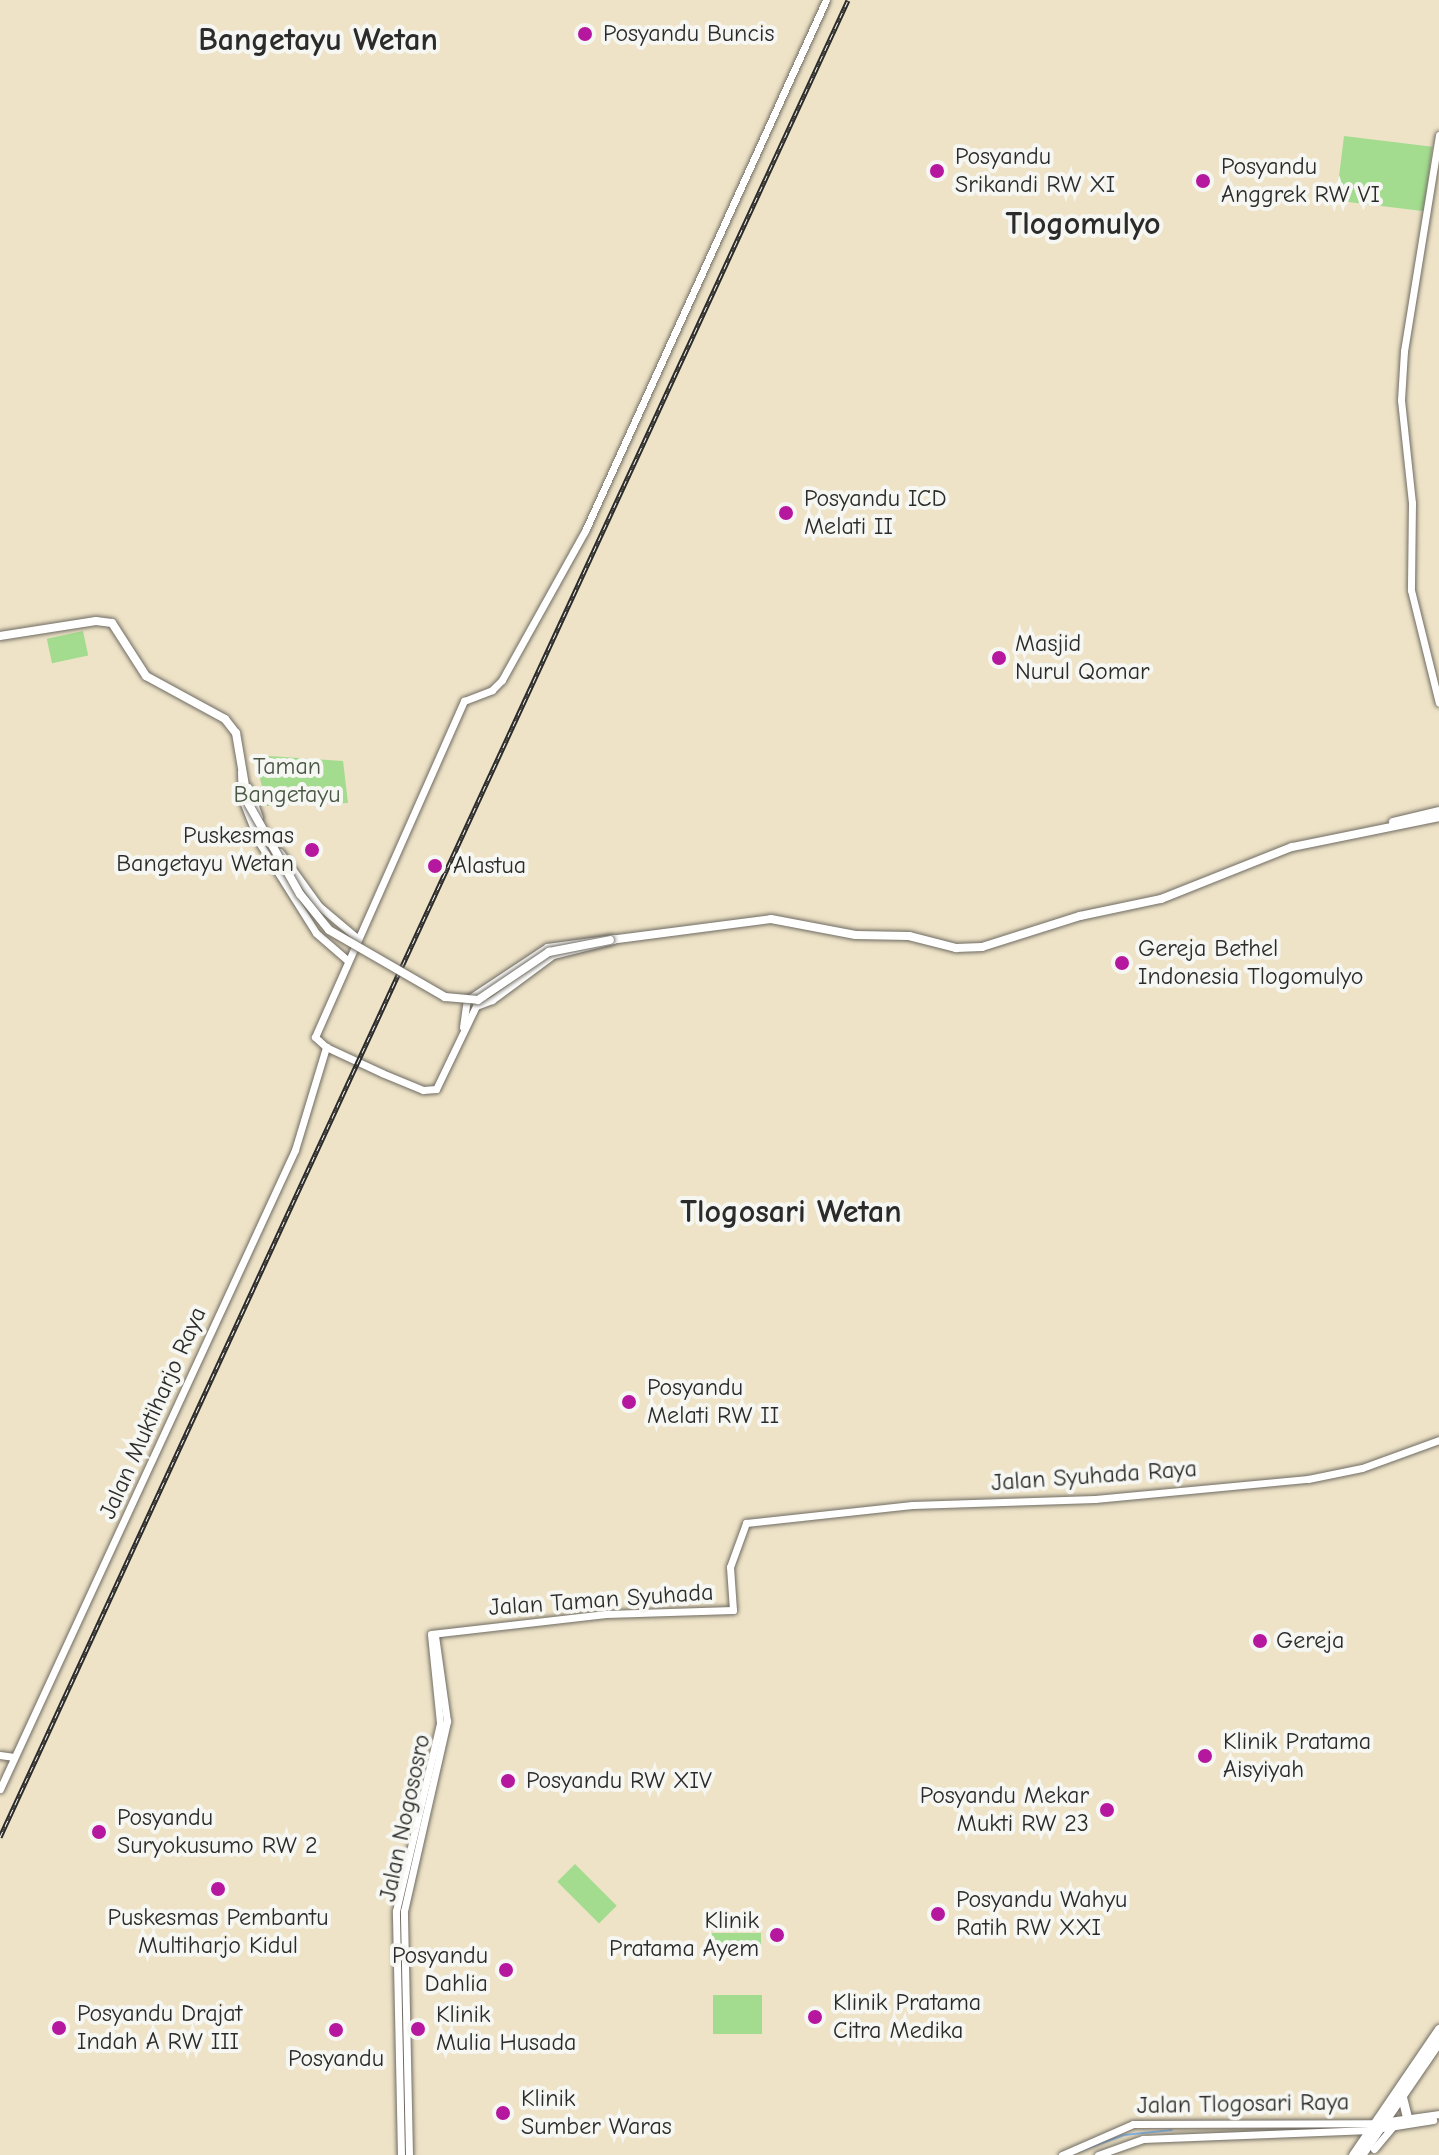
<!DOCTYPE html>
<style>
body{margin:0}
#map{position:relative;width:1439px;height:2155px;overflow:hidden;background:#eee3c7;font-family:"Comic Neue",sans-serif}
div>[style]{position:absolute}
.green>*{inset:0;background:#a3dc8f;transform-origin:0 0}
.stream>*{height:2px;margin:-1px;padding:0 1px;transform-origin:1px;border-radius:1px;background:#82b9f1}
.roads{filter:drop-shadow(0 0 2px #6f6b62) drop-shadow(0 0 2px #6f6b62)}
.tertiary>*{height:7px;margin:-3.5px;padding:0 3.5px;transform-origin:3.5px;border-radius:3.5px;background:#fff}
.secondary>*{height:8px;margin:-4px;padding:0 4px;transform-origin:4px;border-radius:4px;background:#fff}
.primary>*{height:9px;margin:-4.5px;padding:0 4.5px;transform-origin:4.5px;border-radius:4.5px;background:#fff}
.rail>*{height:5px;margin-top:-2.5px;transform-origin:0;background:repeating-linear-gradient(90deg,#f6f6f2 0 6px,#2b2b2b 0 12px);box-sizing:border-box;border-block:2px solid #2b2b2b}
.bridges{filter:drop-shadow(0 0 2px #6f6b62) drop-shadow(0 0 2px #6f6b62)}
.secondary-bridge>*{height:8px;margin:-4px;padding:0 4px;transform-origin:4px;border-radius:4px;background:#fff}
.dots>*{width:22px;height:22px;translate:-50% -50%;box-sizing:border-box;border:4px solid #f6f6f2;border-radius:50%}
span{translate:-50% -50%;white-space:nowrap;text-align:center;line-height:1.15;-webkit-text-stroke:8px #f6f6f2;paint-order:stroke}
.poi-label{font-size:24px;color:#2b2b2b}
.left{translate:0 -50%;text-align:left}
.right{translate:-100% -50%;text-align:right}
.park-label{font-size:24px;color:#495744}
.street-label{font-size:24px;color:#2b2b2b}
.district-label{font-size:32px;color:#2b2b2b;font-weight:700}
</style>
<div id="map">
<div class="green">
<i style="left:1344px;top:136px;width:89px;height:65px;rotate:7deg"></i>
<i style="left:83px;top:631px;width:25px;height:37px;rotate:78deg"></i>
<i style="clip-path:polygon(254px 755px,343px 761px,348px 803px,267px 806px)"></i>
<i style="left:575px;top:1864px;width:59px;height:25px;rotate:45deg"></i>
<i style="left:711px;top:1933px;width:50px;height:21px"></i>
<i style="left:762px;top:1995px;width:39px;height:49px;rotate:90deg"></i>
</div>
<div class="stream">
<i style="left:1077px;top:2152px;width:50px;rotate:-19.9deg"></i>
<i style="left:1124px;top:2135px;width:48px;rotate:-5.9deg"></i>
</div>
<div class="roads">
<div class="tertiary">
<i style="left:1439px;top:135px;width:219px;rotate:99.2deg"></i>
<i style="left:1404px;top:351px;width:49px;rotate:93.5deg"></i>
<i style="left:1401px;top:400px;width:104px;rotate:83.9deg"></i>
<i style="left:1412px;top:503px;width:87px;rotate:90.7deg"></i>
<i style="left:1411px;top:590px;width:116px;rotate:76.1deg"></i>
<i style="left:241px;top:772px;width:27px;rotate:88deg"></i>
<i style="left:242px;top:799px;width:48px;rotate:68.2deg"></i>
<i style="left:260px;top:844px;width:105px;rotate:57.8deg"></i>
<i style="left:316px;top:933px;width:40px;rotate:41deg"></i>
<i style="left:248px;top:787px;width:32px;rotate:70deg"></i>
<i style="left:280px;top:852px;width:67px;rotate:54.2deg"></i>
<i style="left:319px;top:906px;width:48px;rotate:40deg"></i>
<i style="left:613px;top:940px;width:62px;rotate:166deg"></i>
<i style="left:553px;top:955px;width:76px;rotate:143.6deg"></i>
<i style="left:492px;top:1000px;width:17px;rotate:159deg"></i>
<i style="left:476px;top:1006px;width:92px;rotate:115.7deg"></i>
<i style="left:436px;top:1089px;width:13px;rotate:176deg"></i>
<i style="left:423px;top:1090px;width:44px;rotate:-157.5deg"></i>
<i style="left:382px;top:1073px;width:62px;rotate:-155.1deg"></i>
<i style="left:326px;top:1047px;width:15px;rotate:-138deg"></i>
<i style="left:315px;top:1037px;width:368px;rotate:-66.1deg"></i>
<i style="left:464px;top:701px;width:30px;rotate:-21deg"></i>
<i style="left:492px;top:690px;width:14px;rotate:-45deg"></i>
<i style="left:502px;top:680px;width:171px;rotate:-60.9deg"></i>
<i style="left:585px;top:531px;width:583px;rotate:-65.59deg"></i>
<i style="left:463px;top:1027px;width:27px;rotate:-82deg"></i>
<i style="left:467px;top:1000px;width:96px;rotate:-33.5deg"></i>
<i style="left:547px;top:947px;width:67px;rotate:-7.8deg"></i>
<i style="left:0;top:1755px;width:14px;rotate:8deg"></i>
<i style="left:0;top:1789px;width:704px;rotate:-65.22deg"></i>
<i style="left:295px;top:1150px;width:108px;rotate:-73.2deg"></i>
<i style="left:1374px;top:2149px;width:30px;rotate:-50deg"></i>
<i style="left:401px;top:2155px;width:244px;rotate:-91.2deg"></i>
<i style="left:396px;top:1911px;width:193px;rotate:-76.8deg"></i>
<i style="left:440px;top:1723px;width:89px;rotate:-95.8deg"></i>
<i style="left:431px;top:1634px;width:176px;rotate:-6.5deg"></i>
<i style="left:606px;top:1614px;width:127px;rotate:-1.8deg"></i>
<i style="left:733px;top:1610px;width:43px;rotate:-94deg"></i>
<i style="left:730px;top:1567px;width:47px;rotate:-70deg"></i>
<i style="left:746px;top:1523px;width:167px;rotate:-6.2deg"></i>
<i style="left:912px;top:1505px;width:183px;rotate:-1.9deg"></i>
<i style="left:1095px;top:1499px;width:214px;rotate:-5.4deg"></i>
<i style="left:1308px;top:1479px;width:55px;rotate:-11.5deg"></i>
<i style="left:1362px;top:1468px;width:82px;rotate:-20deg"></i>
<i style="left:409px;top:2155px;width:244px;rotate:-91.2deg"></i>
<i style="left:404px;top:1911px;width:195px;rotate:-77.2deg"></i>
<i style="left:447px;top:1721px;width:86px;rotate:-98deg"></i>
<i style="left:1062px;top:2155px;width:77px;rotate:-23.6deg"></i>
<i style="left:1133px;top:2124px;width:242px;rotate:-0.2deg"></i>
<i style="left:1375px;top:2123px;width:65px;rotate:-8deg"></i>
<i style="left:1098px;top:2155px;width:48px;rotate:-19.6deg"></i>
<i style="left:1143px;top:2139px;width:227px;rotate:-2.3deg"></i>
<i style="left:1370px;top:2130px;width:64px;rotate:-9deg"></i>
</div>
<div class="secondary">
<i style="left:0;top:636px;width:97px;rotate:-8.9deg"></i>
<i style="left:96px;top:621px;width:16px;rotate:7deg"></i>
<i style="left:112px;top:623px;width:63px;rotate:57.3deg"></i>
<i style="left:146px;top:676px;width:90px;rotate:28.6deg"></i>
<i style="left:225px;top:719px;width:18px;rotate:52deg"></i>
<i style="left:236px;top:733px;width:71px;rotate:80.3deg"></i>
<i style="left:1393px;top:822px;width:47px;rotate:-13.4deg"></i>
<i style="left:610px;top:940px;width:162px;rotate:-7.4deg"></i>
<i style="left:771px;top:919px;width:86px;rotate:10.7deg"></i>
<i style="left:856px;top:935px;width:53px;rotate:1.1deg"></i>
<i style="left:909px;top:936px;width:49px;rotate:14.3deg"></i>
<i style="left:956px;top:948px;width:26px;rotate:-2deg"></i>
<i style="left:982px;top:947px;width:103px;rotate:-17.6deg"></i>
<i style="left:1080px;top:916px;width:83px;rotate:-11.9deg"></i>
<i style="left:1161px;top:899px;width:141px;rotate:-21.7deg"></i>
<i style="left:1292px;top:847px;width:150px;rotate:-11.5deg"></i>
</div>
<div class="primary">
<i style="left:1402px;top:2097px;width:21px;rotate:76deg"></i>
<i style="left:1353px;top:2155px;width:153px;rotate:-55.7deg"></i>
<i style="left:1361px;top:2155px;width:138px;rotate:-55.6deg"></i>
</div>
</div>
<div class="rail">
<i style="left:0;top:1837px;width:2023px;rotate:-65.22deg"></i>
</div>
<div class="bridges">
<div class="secondary-bridge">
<i style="left:248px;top:803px;width:105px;rotate:60.3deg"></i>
<i style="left:300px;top:894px;width:46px;rotate:51.1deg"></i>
<i style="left:329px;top:930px;width:134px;rotate:30deg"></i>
<i style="left:445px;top:997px;width:33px;rotate:5deg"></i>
<i style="left:478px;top:1000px;width:86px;rotate:-34.1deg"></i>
<i style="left:549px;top:952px;width:62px;rotate:-11.1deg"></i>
</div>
</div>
<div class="dots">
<i style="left:585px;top:34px;background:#b5179e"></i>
<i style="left:937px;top:171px;background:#b5179e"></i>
<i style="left:1203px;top:181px;background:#b5179e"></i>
<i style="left:786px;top:513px;background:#b5179e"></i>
<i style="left:999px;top:658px;background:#b5179e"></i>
<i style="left:312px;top:850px;background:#b5179e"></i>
<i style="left:435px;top:866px;background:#b5179e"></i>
<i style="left:1122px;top:963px;background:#b5179e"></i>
<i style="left:629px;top:1402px;background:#b5179e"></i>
<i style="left:1260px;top:1641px;background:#b5179e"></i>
<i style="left:1205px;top:1756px;background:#b5179e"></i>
<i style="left:508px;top:1781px;background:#b5179e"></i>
<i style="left:1107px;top:1810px;background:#b5179e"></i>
<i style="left:99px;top:1832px;background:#b5179e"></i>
<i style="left:218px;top:1889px;background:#b5179e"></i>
<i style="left:938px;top:1914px;background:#b5179e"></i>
<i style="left:777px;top:1935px;background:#b5179e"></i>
<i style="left:506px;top:1970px;background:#b5179e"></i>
<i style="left:815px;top:2017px;background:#b5179e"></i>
<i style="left:59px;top:2028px;background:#b5179e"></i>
<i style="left:418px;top:2029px;background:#b5179e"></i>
<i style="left:336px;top:2030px;background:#b5179e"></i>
<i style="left:503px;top:2113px;background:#b5179e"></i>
</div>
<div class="poi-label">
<span class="left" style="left:603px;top:34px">Posyandu Buncis</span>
<span class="left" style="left:955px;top:171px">Posyandu<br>Srikandi RW XI</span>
<span class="left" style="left:1221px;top:181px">Posyandu<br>Anggrek RW VI</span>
<span class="left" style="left:804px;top:513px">Posyandu ICD<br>Melati II</span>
<span class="left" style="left:1015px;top:658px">Masjid<br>Nurul Qomar</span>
<span class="right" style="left:294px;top:850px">Puskesmas<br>Bangetayu Wetan</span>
<span class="left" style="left:453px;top:866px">Alastua</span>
<span class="left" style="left:1138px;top:963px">Gereja Bethel<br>Indonesia Tlogomulyo</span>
<span class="left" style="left:647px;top:1402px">Posyandu<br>Melati RW II</span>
<span class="left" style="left:1276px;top:1641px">Gereja</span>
<span class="left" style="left:1223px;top:1756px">Klinik Pratama<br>Aisyiyah</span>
<span class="left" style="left:526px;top:1781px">Posyandu RW XIV</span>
<span class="right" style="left:1089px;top:1810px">Posyandu Mekar<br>Mukti RW 23</span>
<span class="left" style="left:117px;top:1832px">Posyandu<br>Suryokusumo RW 2</span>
<span class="left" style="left:956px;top:1914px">Posyandu Wahyu<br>Ratih RW XXI</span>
<span style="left:218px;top:1932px">Puskesmas Pembantu<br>Multiharjo Kidul</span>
<span class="right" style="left:759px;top:1935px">Klinik<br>Pratama Ayem</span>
<span class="right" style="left:488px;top:1970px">Posyandu<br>Dahlia</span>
<span class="left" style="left:833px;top:2017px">Klinik Pratama<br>Citra Medika</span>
<span class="left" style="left:77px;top:2028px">Posyandu Drajat<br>Indah A RW III</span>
<span class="left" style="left:436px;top:2029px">Klinik<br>Mulia Husada</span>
<span style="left:336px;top:2059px">Posyandu</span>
<span class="left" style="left:521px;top:2113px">Klinik<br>Sumber Waras</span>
</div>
<div class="park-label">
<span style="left:287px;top:781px">Taman<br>Bangetayu</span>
</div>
<div class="street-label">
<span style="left:153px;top:1413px;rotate:-66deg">Jalan Muktiharjo Raya</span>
<span style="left:1094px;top:1476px;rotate:-4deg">Jalan Syuhada Raya</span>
<span style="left:601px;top:1600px;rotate:-4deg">Jalan Taman Syuhada</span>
<span style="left:405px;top:1818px;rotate:-78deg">Jalan Nogososro</span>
<span style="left:1243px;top:2104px;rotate:-1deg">Jalan Tlogosari Raya</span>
</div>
<div class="district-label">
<span style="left:318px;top:40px">Bangetayu Wetan</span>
<span style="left:1083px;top:224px">Tlogomulyo</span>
<span style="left:791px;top:1212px">Tlogosari Wetan</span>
</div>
</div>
